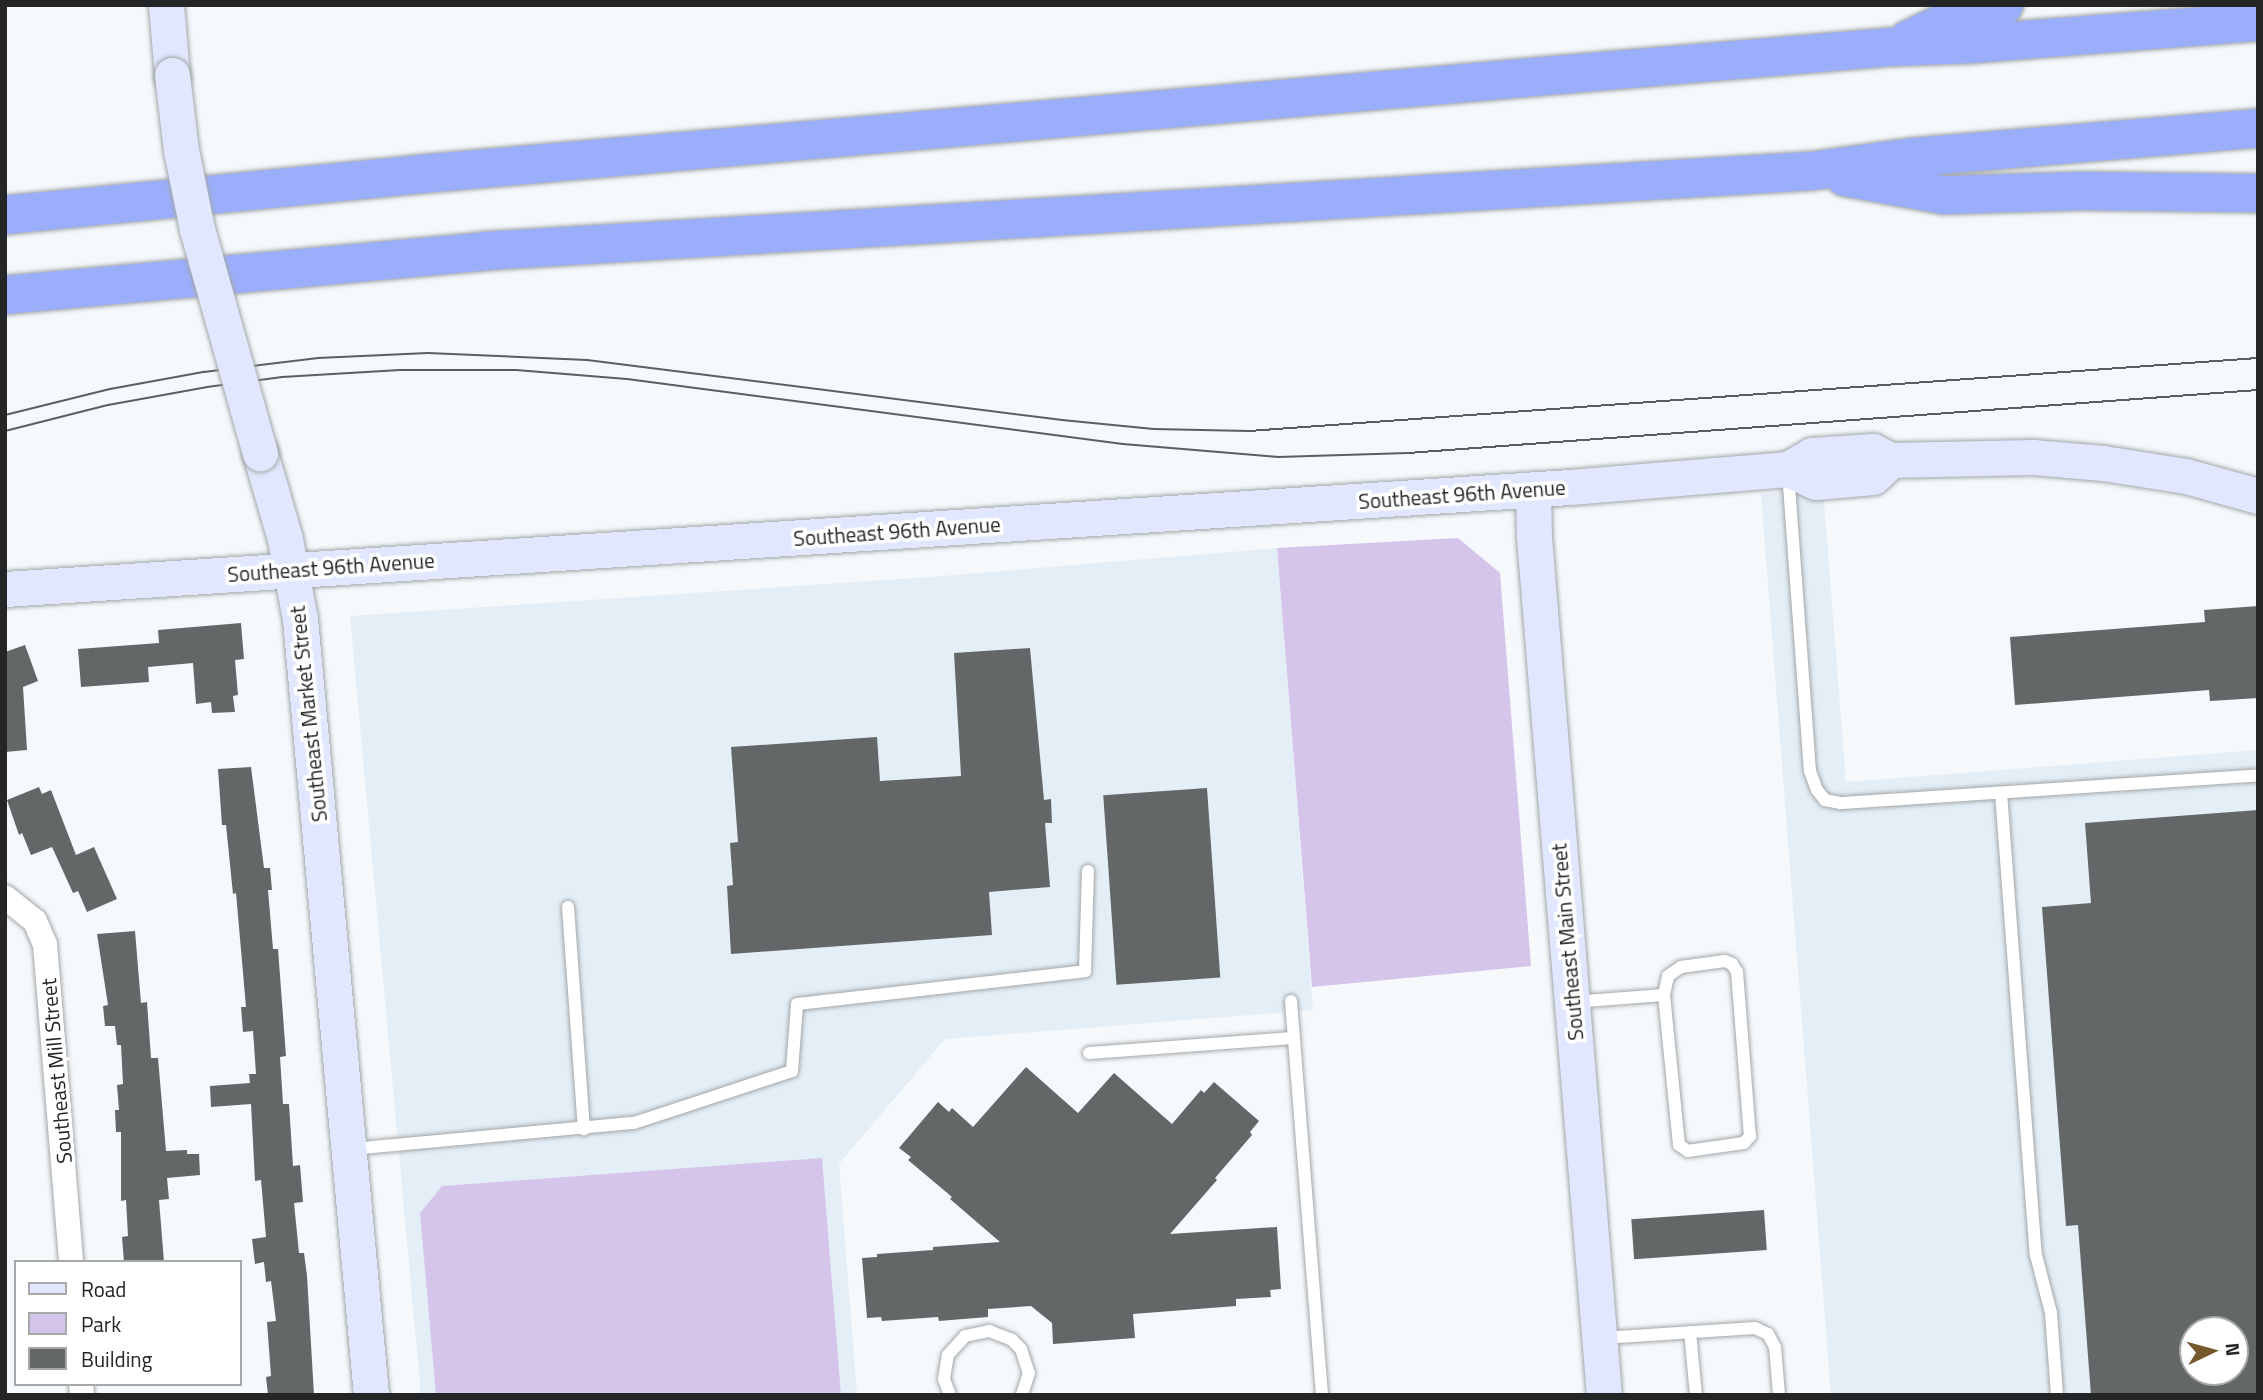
<!DOCTYPE html>
<style>
body{margin:0}
#map{position:relative;width:2263px;height:1400px;overflow:hidden;background:#f5f9fc;font-family:"Titillium Web",sans-serif}
div>[style]{position:absolute}
.built>*{inset:0;background:#e4eef6}
.green>*{inset:0;background:#d6c5eb}
.building>*{inset:0;background:#636768;transform-origin:0 0}
.roads{filter:drop-shadow(0 0 2px #a3a7a9) drop-shadow(0 0 2px #a3a7a9)}
.lane>*{height:12px;margin:-6px;padding:0 6px;transform-origin:6px;border-radius:6px;background:#fff}
.street>*{height:24px;margin:-12px;padding:0 12px;transform-origin:12px;border-radius:12px;background:#fff}
.secondary>*{height:35px;margin:-17.5px;padding:0 17.5px;transform-origin:17.5px;border-radius:17.5px;background:#e1e7fe}
.highway>*{height:38px;margin:-19px;padding:0 19px;transform-origin:19px;border-radius:19px;background:#9baefc}
.tram>*{height:2px;margin:-1px;padding:0 1px;transform-origin:1px;border-radius:1px;background:#5c5e60}
.bridges{filter:drop-shadow(0 0 2px #a3a7a9) drop-shadow(0 0 2px #a3a7a9)}
.secondary-bridge>*{height:35px;margin:-17.5px;padding:0 17.5px;transform-origin:17.5px;border-radius:17.5px;background:#e1e7fe}
span{translate:-50% -50%;white-space:nowrap;text-align:center;line-height:1.15;-webkit-text-stroke:7px #fff;paint-order:stroke}
.street-label{font-size:21px;color:#232526}
.frame{position:absolute;inset:0;border:7px solid #232526;pointer-events:none}
.legend{position:absolute;left:14px;top:1260px;width:228px;height:126px;box-sizing:border-box;background:#fff;border:2px solid #a7a8a8;margin:0;padding:9px 12px;list-style:none;font-size:21px;color:#232526}
.legend li{display:flex;align-items:center;gap:14px;height:35px}
.legend b{width:35px;border:2px solid #a7a8a8}
.north{position:absolute;left:2179px;top:1316px;width:70px;height:70px;box-sizing:border-box;background:#fff;border:2px solid #a7a8a8;border-radius:50%;rotate:85deg;font-size:19px;font-weight:700;line-height:28px;text-align:center;color:#232526}
.north::after{content:'';display:block;margin:auto;width:24px;height:32px;background:#75592c;clip-path:polygon(50% 0,100% 100%,50% 72%,0 100%)}
</style>
<div id="map">
<div class="built">
<i style="clip-path:polygon(evenodd,1823px 489px,1846px 782px,2258px 750px,2258px 1395px,1831px 1395px,1761px 494px,1823px 489px,2193px 1330px,2235px 1330px,2235px 1372px,2193px 1372px,2193px 1330px)"></i>
<i style="clip-path:polygon(1277px 548px,1313px 1010px,945px 1039px,839px 1164px,857px 1395px,421px 1395px,350px 616px,930px 577px)"></i>
</div>
<div class="green">
<i style="clip-path:polygon(1458px 538px,1500px 573px,1531px 966px,1312px 987px,1277px 548px)"></i>
<i style="clip-path:polygon(822px 1158px,841px 1395px,436px 1395px,420px 1213px,442px 1186px)"></i>
</div>
<div class="building">
<i style="clip-path:polygon(2258px 606px,2258px 698px,2210px 701px,2209px 690px,2015px 705px,2010px 637px,2205px 622px,2204px 610px)"></i>
<i style="clip-path:polygon(241px 623px,244px 659px,235px 660px,238px 695px,233px 696px,235px 712px,212px 713px,211px 702px,196px 704px,193px 663px,148px 667px,149px 682px,81px 687px,78px 649px,159px 643px,158px 630px)"></i>
<i style="clip-path:polygon(25px 645px,38px 681px,23px 687px,27px 750px,5px 752px,5px 652px)"></i>
<i style="clip-path:polygon(1030px 648px,1044px 800px,1051px 799px,1052px 823px,1045px 823px,1050px 887px,989px 892px,992px 935px,731px 954px,727px 886px,733px 885px,730px 843px,738px 842px,731px 747px,877px 737px,880px 781px,961px 776px,954px 653px)"></i>
<i style="clip-path:polygon(251px 767px,264px 868px,270px 868px,272px 890px,268px 890px,273px 949px,278px 949px,286px 1056px,280px 1057px,283px 1104px,289px 1104px,293px 1166px,300px 1165px,303px 1202px,294px 1203px,299px 1253px,304px 1253px,307px 1276px,314px 1395px,268px 1395px,266px 1377px,271px 1376px,267px 1322px,276px 1321px,271px 1281px,266px 1282px,264px 1262px,255px 1264px,252px 1239px,266px 1237px,261px 1180px,255px 1181px,251px 1104px,211px 1107px,210px 1086px,250px 1083px,249px 1074px,256px 1074px,253px 1031px,243px 1032px,241px 1007px,246px 1007px,236px 893px,233px 894px,226px 825px,222px 825px,218px 769px)"></i>
<i style="clip-path:polygon(39px 787px,42px 794px,51px 790px,76px 855px,94px 847px,117px 899px,87px 912px,78px 891px,73px 893px,52px 847px,31px 855px,22px 833px,19px 835px,7px 800px)"></i>
<i style="left:1207px;top:788px;width:190px;height:104px;rotate:86deg"></i>
<i style="clip-path:polygon(evenodd,2258px 810px,2258px 1395px,2091px 1395px,2078px 1225px,2066px 1226px,2042px 907px,2091px 903px,2085px 823px,2258px 810px,2193px 1330px,2235px 1330px,2235px 1372px,2193px 1372px,2193px 1330px)"></i>
<i style="clip-path:polygon(135px 931px,141px 1003px,147px 1002px,151px 1058px,158px 1058px,166px 1151px,187px 1150px,187px 1154px,199px 1154px,200px 1175px,167px 1178px,169px 1199px,159px 1200px,164px 1262px,124px 1262px,122px 1237px,128px 1236px,126px 1200px,121px 1201px,121px 1132px,116px 1132px,115px 1110px,119px 1110px,117px 1085px,123px 1084px,121px 1045px,117px 1045px,115px 1026px,105px 1026px,103px 1006px,108px 1005px,97px 934px)"></i>
<i style="clip-path:polygon(1026px 1067px,1078px 1113px,1114px 1073px,1172px 1124px,1201px 1090px,1204px 1093px,1214px 1082px,1259px 1121px,1250px 1132px,1252px 1135px,1215px 1178px,1217px 1180px,1170px 1234px,1277px 1227px,1281px 1289px,1270px 1290px,1271px 1297px,1236px 1299px,1236px 1306px,1133px 1314px,1135px 1338px,1053px 1344px,1052px 1323px,1031px 1306px,988px 1309px,988px 1317px,939px 1321px,938px 1317px,882px 1321px,881px 1317px,867px 1318px,862px 1258px,877px 1257px,877px 1254px,933px 1250px,933px 1247px,1000px 1242px,950px 1199px,952px 1197px,908px 1160px,911px 1157px,899px 1148px,938px 1102px,949px 1112px,952px 1108px,973px 1127px)"></i>
<i style="left:1764px;top:1210px;width:40px;height:133px;rotate:86deg"></i>
</div>
<div class="roads">
<div class="lane">
<i style="left:1788px;top:472px;width:300px;rotate:85.8deg"></i>
<i style="left:1810px;top:771px;width:20px;rotate:70deg"></i>
<i style="left:1817px;top:790px;width:13px;rotate:51deg"></i>
<i style="left:1825px;top:800px;width:16px;rotate:11deg"></i>
<i style="left:1841px;top:803px;width:418px;rotate:-3.8deg"></i>
<i style="left:2001px;top:793px;width:463px;rotate:85.7deg"></i>
<i style="left:2036px;top:1255px;width:60px;rotate:75.5deg"></i>
<i style="left:2051px;top:1313px;width:82px;rotate:85.8deg"></i>
<i style="left:568px;top:907px;width:223px;rotate:85.9deg"></i>
<i style="left:1291px;top:1001px;width:395px;rotate:85.5deg"></i>
<i style="left:1573px;top:1002px;width:91px;rotate:-4.4deg"></i>
<i style="left:1664px;top:995px;width:19px;rotate:-78deg"></i>
<i style="left:1668px;top:976px;width:16px;rotate:-35deg"></i>
<i style="left:1681px;top:967px;width:44px;rotate:-7.8deg"></i>
<i style="left:1725px;top:961px;width:8px;rotate:23deg"></i>
<i style="left:1732px;top:964px;width:9px;rotate:58deg"></i>
<i style="left:1737px;top:972px;width:165px;rotate:85.5deg"></i>
<i style="left:1750px;top:1136px;width:9px;rotate:131deg"></i>
<i style="left:1744px;top:1143px;width:57px;rotate:171.9deg"></i>
<i style="left:1688px;top:1151px;width:11px;rotate:-146deg"></i>
<i style="left:1679px;top:1145px;width:151px;rotate:-95.7deg"></i>
<i style="left:1089px;top:1053px;width:205px;rotate:-4.2deg"></i>
<i style="left:352px;top:1149px;width:283px;rotate:-5.3deg"></i>
<i style="left:634px;top:1123px;width:166px;rotate:-18.2deg"></i>
<i style="left:792px;top:1071px;width:67px;rotate:-85.7deg"></i>
<i style="left:797px;top:1004px;width:290px;rotate:-6.5deg"></i>
<i style="left:1085px;top:971px;width:100px;rotate:-88.3deg"></i>
<i style="left:1690px;top:1332px;width:63px;rotate:84.6deg"></i>
<i style="left:1603px;top:1338px;width:152px;rotate:-3.8deg"></i>
<i style="left:1755px;top:1328px;width:14px;rotate:25deg"></i>
<i style="left:1768px;top:1334px;width:15px;rotate:62deg"></i>
<i style="left:1775px;top:1347px;width:48px;rotate:85.2deg"></i>
<i style="left:950px;top:1395px;width:17px;rotate:-111deg"></i>
<i style="left:944px;top:1379px;width:24px;rotate:-81deg"></i>
<i style="left:948px;top:1355px;width:25px;rotate:-48deg"></i>
<i style="left:965px;top:1336px;width:25px;rotate:-12deg"></i>
<i style="left:989px;top:1331px;width:25px;rotate:21deg"></i>
<i style="left:1012px;top:1340px;width:13px;rotate:45deg"></i>
<i style="left:1021px;top:1349px;width:25px;rotate:72deg"></i>
<i style="left:1029px;top:1373px;width:23px;rotate:108deg"></i>
</div>
<div class="street">
<i style="left:5px;top:897px;width:38px;rotate:39deg"></i>
<i style="left:35px;top:921px;width:25px;rotate:67deg"></i>
<i style="left:45px;top:944px;width:319px;rotate:85.3deg"></i>
<i style="left:81px;top:1384px;width:11px;rotate:85deg"></i>
</div>
<div class="secondary">
<i style="left:166px;top:5px;width:70px;rotate:85.1deg"></i>
<i style="left:260px;top:453px;width:90px;rotate:73.8deg"></i>
<i style="left:285px;top:539px;width:81px;rotate:79.4deg"></i>
<i style="left:300px;top:619px;width:779px;rotate:84.77deg"></i>
<i style="left:1788px;top:469px;width:31px;rotate:25deg"></i>
<i style="left:1816px;top:482px;width:57px;rotate:-5deg"></i>
<i style="left:1873px;top:477px;width:25px;rotate:-43deg"></i>
<i style="left:1533px;top:489px;width:48px;rotate:88.8deg"></i>
<i style="left:1534px;top:537px;width:861px;rotate:85.34deg"></i>
<i style="left:5px;top:589px;width:1568px;rotate:-3.73deg"></i>
<i style="left:1570px;top:487px;width:219px;rotate:-4.7deg"></i>
<i style="left:1788px;top:469px;width:28px;rotate:-30deg"></i>
<i style="left:1812px;top:455px;width:61px;rotate:-3.8deg"></i>
<i style="left:1873px;top:451px;width:20px;rotate:27deg"></i>
<i style="left:1891px;top:460px;width:142px;rotate:-1.2deg"></i>
<i style="left:2033px;top:457px;width:70px;rotate:4.9deg"></i>
<i style="left:2103px;top:463px;width:84px;rotate:8.9deg"></i>
<i style="left:2186px;top:476px;width:75px;rotate:15.5deg"></i>
</div>
<div class="highway">
<i style="left:1908px;top:40px;width:72px;rotate:-25.5deg"></i>
<i style="left:1973px;top:9px;width:31px;rotate:-7deg"></i>
<i style="left:1845px;top:177px;width:101px;rotate:10.3deg"></i>
<i style="left:1944px;top:195px;width:138px;rotate:-1.7deg"></i>
<i style="left:2082px;top:191px;width:176px;rotate:0.7deg"></i>
<i style="left:5px;top:215px;width:418px;rotate:-5.6deg"></i>
<i style="left:421px;top:174px;width:1140px;rotate:-4.98deg"></i>
<i style="left:1557px;top:75px;width:336px;rotate:-4.8deg"></i>
<i style="left:1892px;top:47px;width:78px;rotate:-2.2deg"></i>
<i style="left:1970px;top:44px;width:289px;rotate:-4.4deg"></i>
<i style="left:5px;top:295px;width:482px;rotate:-5.2deg"></i>
<i style="left:485px;top:251px;width:1328px;rotate:-3.45deg"></i>
<i style="left:1811px;top:171px;width:105px;rotate:-7.7deg"></i>
<i style="left:1915px;top:157px;width:344px;rotate:-4.8deg"></i>
</div>
</div>
<div class="tram">
<i style="left:5px;top:415px;width:108px;rotate:-13.9deg"></i>
<i style="left:110px;top:389px;width:96px;rotate:-10.3deg"></i>
<i style="left:204px;top:372px;width:115px;rotate:-7deg"></i>
<i style="left:318px;top:358px;width:110px;rotate:-2.6deg"></i>
<i style="left:428px;top:353px;width:159px;rotate:2.5deg"></i>
<i style="left:587px;top:360px;width:479px;rotate:7.2deg"></i>
<i style="left:1062px;top:420px;width:92px;rotate:5.6deg"></i>
<i style="left:1154px;top:429px;width:95px;rotate:1.2deg"></i>
<i style="left:1249px;top:431px;width:1012px;rotate:-4.14deg"></i>
<i style="left:5px;top:431px;width:106px;rotate:-14.2deg"></i>
<i style="left:108px;top:405px;width:101px;rotate:-10.3deg"></i>
<i style="left:207px;top:387px;width:76px;rotate:-7.6deg"></i>
<i style="left:282px;top:377px;width:118px;rotate:-3.4deg"></i>
<i style="left:400px;top:370px;width:116px"></i>
<i style="left:516px;top:370px;width:111px;rotate:4.6deg"></i>
<i style="left:627px;top:379px;width:500px;rotate:7.47deg"></i>
<i style="left:1123px;top:444px;width:156px;rotate:4.8deg"></i>
<i style="left:1278px;top:457px;width:130px;rotate:-1.8deg"></i>
<i style="left:1408px;top:453px;width:852px;rotate:-4.24deg"></i>
</div>
<div class="bridges">
<div class="secondary-bridge">
<i style="left:172px;top:75px;width:76px;rotate:83.2deg"></i>
<i style="left:181px;top:150px;width:81px;rotate:78.6deg"></i>
<i style="left:197px;top:229px;width:233px;rotate:74.3deg"></i>
</div>
</div>
<div class="street-label">
<span style="left:1462px;top:494px;rotate:-4deg">Southeast 96th Avenue</span>
<span style="left:897px;top:531px;rotate:-4deg">Southeast 96th Avenue</span>
<span style="left:331px;top:567px;rotate:-4deg">Southeast 96th Avenue</span>
<span style="left:308px;top:714px;rotate:-96deg">Southeast Market Street</span>
<span style="left:1567px;top:942px;rotate:-95deg">Southeast Main Street</span>
<span style="left:56px;top:1071px;rotate:-95deg">Southeast Mill Street</span>
</div>
<div class="frame"></div>
<ul class="legend">
<li><b style="height:9px;background:#e1e7fe"></b>Road</li>
<li><b style="height:19px;background:#d6c5eb"></b>Park</li>
<li><b style="height:19px;background:#636768"></b>Building</li>
</ul>
<div class="north">N</div>
</div>
